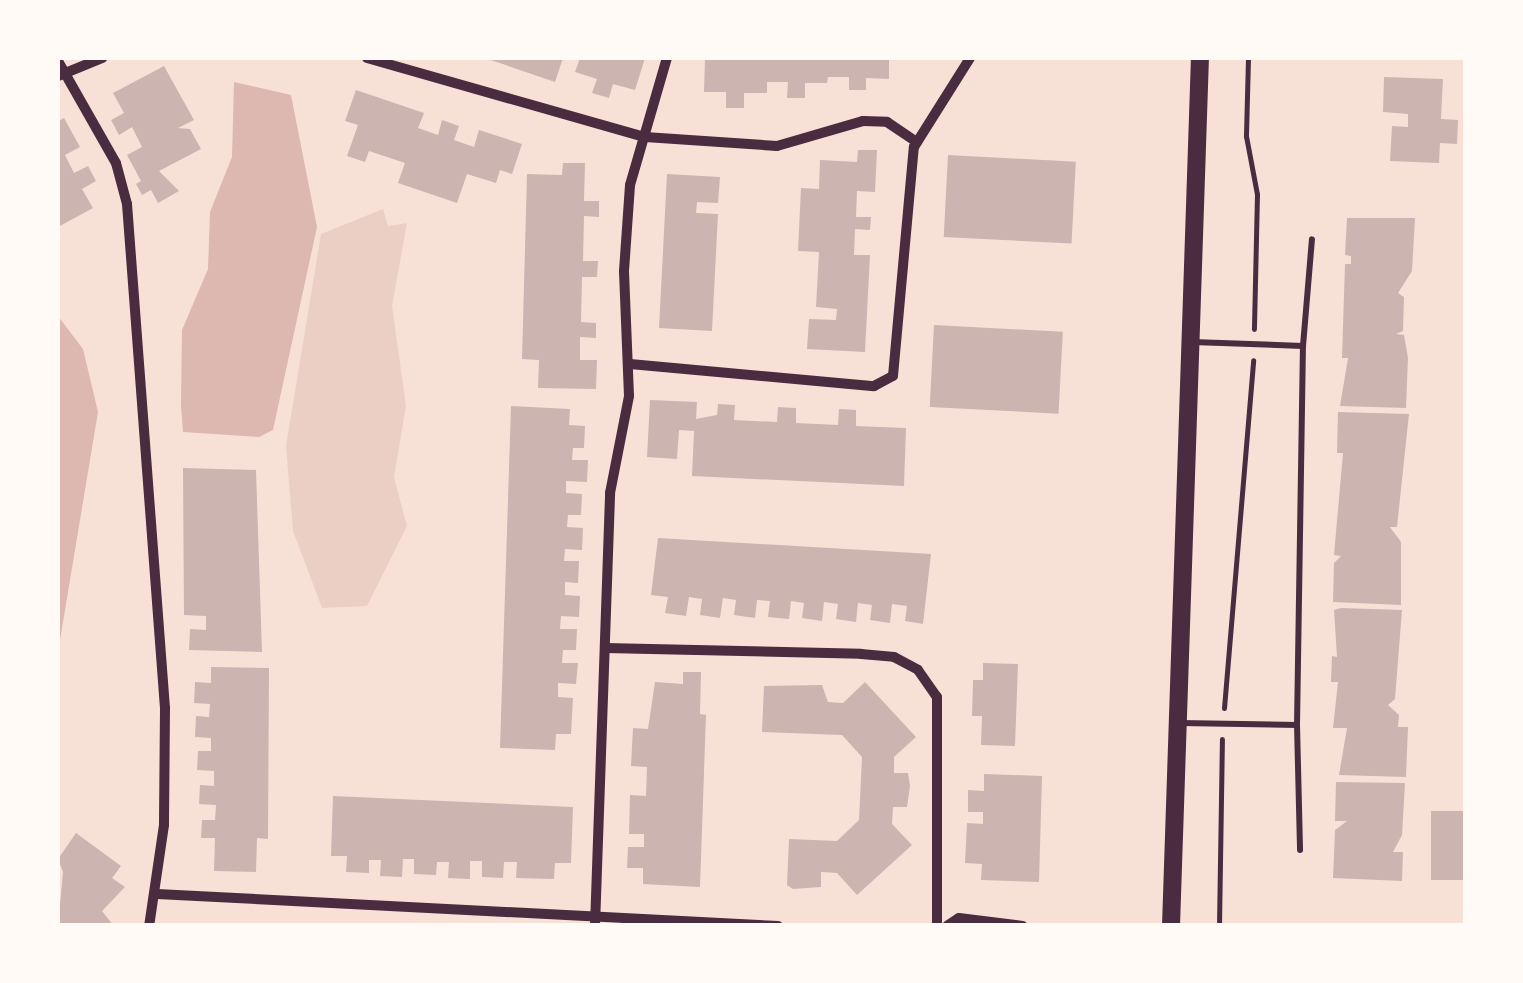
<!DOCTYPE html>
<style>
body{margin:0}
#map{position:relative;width:1523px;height:983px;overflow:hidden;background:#f7e1d7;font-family:"IBM Plex Sans",sans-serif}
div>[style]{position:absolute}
.green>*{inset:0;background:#ebcfc5}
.water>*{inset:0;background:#dcb8b0}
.building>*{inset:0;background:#ccb4b1;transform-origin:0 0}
.path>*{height:5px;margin:-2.5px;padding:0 2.5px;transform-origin:2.5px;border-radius:2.5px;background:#4a2c40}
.service>*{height:6px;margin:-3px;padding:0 3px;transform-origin:3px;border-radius:3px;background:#4a2c40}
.minor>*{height:10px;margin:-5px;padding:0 5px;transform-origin:5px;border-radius:5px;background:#4a2c40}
.secondary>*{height:18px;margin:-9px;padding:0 9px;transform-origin:9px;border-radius:9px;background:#4a2c40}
span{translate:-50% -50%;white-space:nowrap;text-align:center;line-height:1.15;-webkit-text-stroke:8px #fffaf5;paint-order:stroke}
.frame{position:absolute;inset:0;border:60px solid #fffaf5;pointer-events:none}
</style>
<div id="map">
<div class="green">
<i style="clip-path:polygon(383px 209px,388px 226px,407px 223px,392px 306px,406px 406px,394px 477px,407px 526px,367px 606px,322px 608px,293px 531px,286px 446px,321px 234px)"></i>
</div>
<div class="water">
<i style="clip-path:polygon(234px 82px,291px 95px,317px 227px,273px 430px,259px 437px,183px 432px,181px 405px,182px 330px,208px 269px,210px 212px,232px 157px)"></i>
<i style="clip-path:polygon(58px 316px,83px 349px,98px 412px,58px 652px)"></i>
</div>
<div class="building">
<i style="clip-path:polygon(485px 58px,563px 58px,555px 82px)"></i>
<i style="clip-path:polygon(580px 58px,645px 58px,635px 90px,613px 84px,609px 98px,592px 93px,597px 79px,575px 72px)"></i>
<i style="clip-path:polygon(705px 58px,889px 58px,889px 79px,866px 78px,866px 90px,849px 90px,849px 77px,828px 77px,827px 83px,805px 83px,805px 98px,787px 98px,788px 82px,767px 82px,767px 93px,744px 93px,744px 108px,726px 108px,726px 92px,704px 92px)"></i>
<i style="clip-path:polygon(164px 66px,194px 120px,178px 128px,190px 129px,201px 149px,159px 171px,179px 191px,158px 203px,151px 190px,142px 195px,136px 184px,141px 181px,127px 155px,142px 147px,132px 127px,119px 135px,111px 120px,124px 113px,113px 93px)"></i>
<i style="clip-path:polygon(1384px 77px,1443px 79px,1441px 119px,1458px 120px,1457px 144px,1440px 143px,1439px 163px,1390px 161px,1392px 126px,1408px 127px,1408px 114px,1383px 112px)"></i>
<i style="clip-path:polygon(356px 90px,424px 113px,418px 128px,438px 135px,442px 120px,459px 126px,454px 140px,474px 147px,479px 130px,522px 144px,512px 174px,500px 170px,496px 183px,467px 174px,457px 203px,398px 183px,405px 163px,369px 151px,365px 162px,347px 156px,358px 125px,345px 121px)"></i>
<i style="clip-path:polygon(64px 118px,80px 147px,65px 155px,74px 173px,88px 166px,96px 181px,82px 189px,93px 208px,58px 227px,58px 121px)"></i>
<i style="clip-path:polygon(858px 150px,877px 150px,875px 192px,857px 191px,856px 217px,871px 217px,870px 230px,855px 229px,854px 255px,870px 255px,865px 352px,807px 349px,809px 319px,836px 320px,837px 309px,816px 307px,819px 252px,798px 251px,801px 188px,819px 189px,820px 160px,857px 162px)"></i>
<i style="left:948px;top:155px;width:128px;height:82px;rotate:3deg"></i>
<i style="clip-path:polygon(563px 163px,585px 163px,584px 201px,599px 201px,599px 217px,584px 216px,583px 261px,598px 261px,597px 277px,582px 277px,581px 322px,596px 323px,596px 338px,580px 337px,580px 360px,597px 360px,596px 389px,538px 388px,539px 360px,522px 359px,527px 174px,562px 175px)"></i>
<i style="clip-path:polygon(667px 174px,720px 177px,718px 203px,697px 202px,696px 213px,718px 214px,712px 331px,659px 328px)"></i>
<i style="clip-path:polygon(1347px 218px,1415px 218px,1412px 271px,1398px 293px,1404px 297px,1403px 331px,1396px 334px,1404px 335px,1408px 358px,1406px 408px,1340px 406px,1348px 358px,1342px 358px,1345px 264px,1351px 264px,1351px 256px,1345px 255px)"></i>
<i style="left:934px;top:325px;width:129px;height:82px;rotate:3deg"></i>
<i style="clip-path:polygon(650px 400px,697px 402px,696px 419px,717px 415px,718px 404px,735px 405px,734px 420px,777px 422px,778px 407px,796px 408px,796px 423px,838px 425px,839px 409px,856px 410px,856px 426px,906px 428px,904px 486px,692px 476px,694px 431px,679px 430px,677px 459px,647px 457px)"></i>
<i style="clip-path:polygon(511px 406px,570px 409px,569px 425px,585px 426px,584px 448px,573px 448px,572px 460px,588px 460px,587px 482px,566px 481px,566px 493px,582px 494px,581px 515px,568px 515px,567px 527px,583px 528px,582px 550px,565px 549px,564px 561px,579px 561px,578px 583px,565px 582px,565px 595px,580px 596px,579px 617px,561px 616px,560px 629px,577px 629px,576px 650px,563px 650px,562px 663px,578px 663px,576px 684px,558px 683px,558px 697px,573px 698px,571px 734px,556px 734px,555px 750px,500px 748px)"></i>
<i style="clip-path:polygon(1338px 412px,1409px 414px,1397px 527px,1390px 527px,1401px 542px,1401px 605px,1333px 602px,1334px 563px,1341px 556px,1334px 555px,1343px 453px,1337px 453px)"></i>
<i style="clip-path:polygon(183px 468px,256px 470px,262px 652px,189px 650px,190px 629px,206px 630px,206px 616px,184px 615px)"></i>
<i style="clip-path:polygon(658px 538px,931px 554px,923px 624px,905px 621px,907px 606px,892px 604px,890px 623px,870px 620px,872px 605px,858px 603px,856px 622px,836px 619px,838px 604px,824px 602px,822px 621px,802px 618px,804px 603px,791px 601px,789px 619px,768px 617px,770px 601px,757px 600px,755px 618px,734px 615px,736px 600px,723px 598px,720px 618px,700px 615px,702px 599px,689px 597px,686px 616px,665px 613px,668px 597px,651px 595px)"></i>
<i style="clip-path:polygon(1341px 608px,1402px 610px,1395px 699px,1388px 705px,1399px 715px,1398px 727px,1408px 727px,1406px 777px,1339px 775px,1347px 728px,1333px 728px,1338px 682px,1331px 682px,1332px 656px,1337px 657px,1334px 610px)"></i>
<i style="clip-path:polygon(983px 663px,1018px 664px,1015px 746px,981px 745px,982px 716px,972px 716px,973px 680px,983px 680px)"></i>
<i style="clip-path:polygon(211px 667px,269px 668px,268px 839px,257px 838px,256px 872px,214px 871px,215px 838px,201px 838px,202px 820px,215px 820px,216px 805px,199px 804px,200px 785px,214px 786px,214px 771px,197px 770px,198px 751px,211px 751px,211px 738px,195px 737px,196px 716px,209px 717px,210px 704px,194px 703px,195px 682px,211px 683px)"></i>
<i style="clip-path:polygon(683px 672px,701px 672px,700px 714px,706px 715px,700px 887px,643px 884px,643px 868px,627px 868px,628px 847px,644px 847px,644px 834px,629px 834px,630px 795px,646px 796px,647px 767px,631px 766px,633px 728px,648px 729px,655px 682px,683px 684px)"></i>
<i style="clip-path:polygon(865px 682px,916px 737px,894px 757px,894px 773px,908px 773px,910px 786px,907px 807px,893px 807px,892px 824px,912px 845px,857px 895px,837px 873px,821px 872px,821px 887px,793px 889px,787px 885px,789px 839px,837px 841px,859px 820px,862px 757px,842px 735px,762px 732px,764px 686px,822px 685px,828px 702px,843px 703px)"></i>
<i style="clip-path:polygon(984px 774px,1042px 776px,1039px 882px,981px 880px,982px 864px,965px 863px,967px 823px,983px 824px,983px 812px,968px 812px,968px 790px,984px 791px)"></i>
<i style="clip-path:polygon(1336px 782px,1405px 783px,1402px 835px,1393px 852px,1403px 852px,1402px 881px,1333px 878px,1335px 830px,1347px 821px,1335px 821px)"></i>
<i style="clip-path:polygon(333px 796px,573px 807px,571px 863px,555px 863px,554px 879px,516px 878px,517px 862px,504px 862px,503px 878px,482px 877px,482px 861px,470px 861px,470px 879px,448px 878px,449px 862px,437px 862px,436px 875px,414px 874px,414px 859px,403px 859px,402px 877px,380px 876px,381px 860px,369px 860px,369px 873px,346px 872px,347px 856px,331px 856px)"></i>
<i style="left:1431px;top:811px;width:34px;height:69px"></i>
<i style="clip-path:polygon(76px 833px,121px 866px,112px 878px,125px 887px,102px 911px,114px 926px,58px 926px,63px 872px,58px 859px)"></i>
</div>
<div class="path">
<i style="left:1248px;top:58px;width:78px;rotate:91.5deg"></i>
<i style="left:1246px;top:136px;width:59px;rotate:79.3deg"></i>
<i style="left:1257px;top:194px;width:135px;rotate:91.3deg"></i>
<i style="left:1224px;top:708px;width:349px;rotate:-85.2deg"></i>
<i style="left:1219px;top:926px;width:187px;rotate:-89.1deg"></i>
</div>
<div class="service">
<i style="left:1303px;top:346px;width:107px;rotate:-85.2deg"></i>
<i style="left:1180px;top:723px;width:117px;rotate:1deg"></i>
<i style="left:1297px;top:725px;width:379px;rotate:-89.1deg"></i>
<i style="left:1303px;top:346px;width:111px;rotate:-177.9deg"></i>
<i style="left:1297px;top:725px;width:125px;rotate:88.6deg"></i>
</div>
<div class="minor">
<i style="left:367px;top:58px;width:289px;rotate:15.9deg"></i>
<i style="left:645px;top:137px;width:132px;rotate:3.9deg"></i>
<i style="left:777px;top:146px;width:90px;rotate:-16.2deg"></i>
<i style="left:863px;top:121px;width:24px;rotate:2deg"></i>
<i style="left:887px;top:122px;width:36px;rotate:34deg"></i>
<i style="left:58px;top:61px;width:117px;rotate:60.4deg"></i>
<i style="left:116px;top:163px;width:42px;rotate:75deg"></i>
<i style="left:127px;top:204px;width:505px;rotate:85.69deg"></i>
<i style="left:165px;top:708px;width:117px;rotate:90.5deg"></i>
<i style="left:164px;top:825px;width:102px;rotate:98.4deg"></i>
<i style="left:58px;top:76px;width:48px;rotate:-22.2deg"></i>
<i style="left:630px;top:364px;width:245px;rotate:5.2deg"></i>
<i style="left:874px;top:386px;width:21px;rotate:-28deg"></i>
<i style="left:893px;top:376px;width:230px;rotate:-84.8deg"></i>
<i style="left:914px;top:147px;width:105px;rotate:-57.8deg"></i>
<i style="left:605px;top:648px;width:256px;rotate:1.3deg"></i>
<i style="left:861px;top:654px;width:33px;rotate:5deg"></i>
<i style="left:894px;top:657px;width:27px;rotate:28deg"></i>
<i style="left:918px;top:670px;width:33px;rotate:55deg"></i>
<i style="left:937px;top:697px;width:229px;rotate:90deg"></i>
<i style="left:157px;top:894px;width:622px;rotate:2.95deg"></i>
<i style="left:595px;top:926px;width:433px;rotate:-88deg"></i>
<i style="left:610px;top:493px;width:99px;rotate:-78.9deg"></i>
<i style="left:629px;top:396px;width:125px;rotate:-92.3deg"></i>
<i style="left:624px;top:271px;width:86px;rotate:-86deg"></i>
<i style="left:630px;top:185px;width:132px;rotate:-73.8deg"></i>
<i style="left:947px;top:926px;width:14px;rotate:-34deg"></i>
<i style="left:959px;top:918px;width:64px;rotate:7.1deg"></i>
</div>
<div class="secondary">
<i style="left:1171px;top:926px;width:868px;rotate:-88.09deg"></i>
</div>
<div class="frame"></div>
</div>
